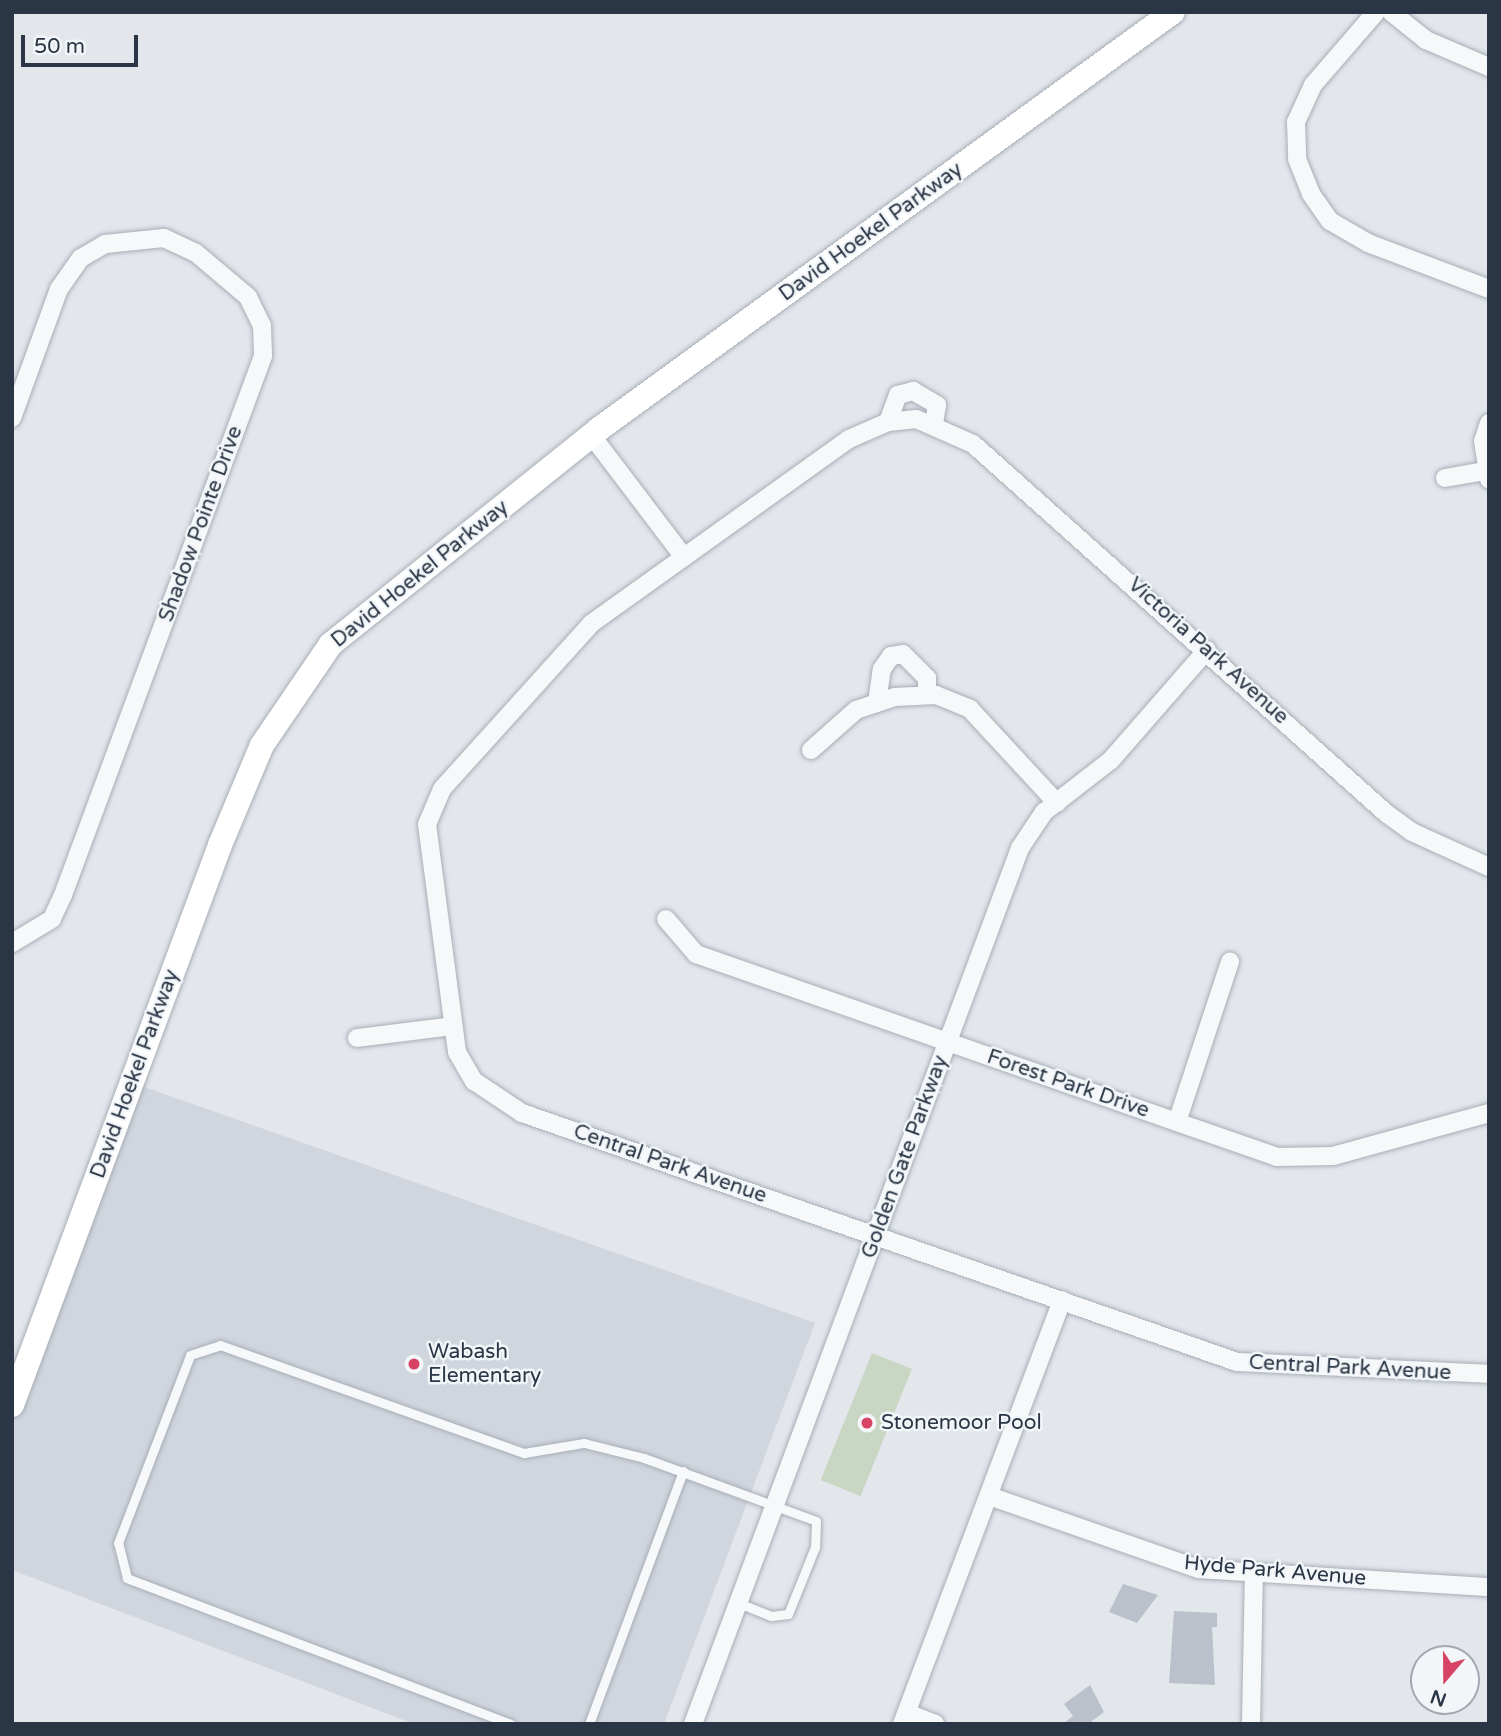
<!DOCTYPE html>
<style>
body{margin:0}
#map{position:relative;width:1501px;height:1736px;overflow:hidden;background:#e3e7ec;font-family:"Varela Round",sans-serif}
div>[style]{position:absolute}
.built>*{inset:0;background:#d1d6de}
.green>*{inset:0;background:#cad6c4;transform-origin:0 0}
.building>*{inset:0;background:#bac1ca}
.roads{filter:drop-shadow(0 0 2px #a8aeb7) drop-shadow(0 0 2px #a8aeb7)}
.lane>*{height:9px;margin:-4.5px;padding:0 4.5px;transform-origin:4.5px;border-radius:4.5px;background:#f6f8fa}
.street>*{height:18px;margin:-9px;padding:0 9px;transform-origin:9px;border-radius:9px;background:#f6f8fa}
.secondary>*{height:24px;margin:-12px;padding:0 12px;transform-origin:12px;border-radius:12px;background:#fff}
.dots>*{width:19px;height:19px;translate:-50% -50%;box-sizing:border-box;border:4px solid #f3f6f9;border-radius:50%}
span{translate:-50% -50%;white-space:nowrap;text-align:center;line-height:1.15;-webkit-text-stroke:5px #f3f6f9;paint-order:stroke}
.street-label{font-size:21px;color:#2a3645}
.poi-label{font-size:21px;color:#2a3645}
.left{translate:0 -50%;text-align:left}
.frame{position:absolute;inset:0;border:14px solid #2a3645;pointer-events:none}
.north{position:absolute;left:1410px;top:1645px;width:70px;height:70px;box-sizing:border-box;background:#f3f6f9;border:2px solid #a3a9b1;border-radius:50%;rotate:200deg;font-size:19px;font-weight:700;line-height:28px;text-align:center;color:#2a3645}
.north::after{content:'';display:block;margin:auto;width:24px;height:32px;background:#d64365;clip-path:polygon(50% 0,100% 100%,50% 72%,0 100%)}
.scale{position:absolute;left:21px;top:35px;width:117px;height:32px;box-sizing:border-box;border:4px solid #2a3645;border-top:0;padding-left:9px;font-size:21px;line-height:24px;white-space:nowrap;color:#2a3645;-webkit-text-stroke:5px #f3f6f9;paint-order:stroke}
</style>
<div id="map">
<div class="built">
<i style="clip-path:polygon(133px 1083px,815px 1323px,664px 1724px,414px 1724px,12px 1570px,12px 1404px)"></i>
</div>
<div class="green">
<i style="left:872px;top:1353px;width:43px;height:137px;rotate:22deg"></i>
</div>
<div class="building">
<i style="clip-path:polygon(1123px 1584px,1158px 1595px,1137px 1623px,1109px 1612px)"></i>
<i style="clip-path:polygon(1174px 1611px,1217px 1613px,1217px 1627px,1212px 1627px,1215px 1685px,1169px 1683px)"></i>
<i style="clip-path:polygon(1090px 1685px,1104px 1712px,1088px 1724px,1063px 1724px,1073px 1716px,1064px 1704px)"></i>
</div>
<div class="roads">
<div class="lane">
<i style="left:511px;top:1724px;width:411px;rotate:-159.2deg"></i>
<i style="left:127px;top:1578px;width:36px;rotate:-104deg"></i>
<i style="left:118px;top:1543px;width:201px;rotate:-69deg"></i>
<i style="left:190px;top:1355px;width:32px;rotate:-18deg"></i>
<i style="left:220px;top:1345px;width:323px;rotate:19.6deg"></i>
<i style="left:524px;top:1453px;width:61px;rotate:-9.5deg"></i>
<i style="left:584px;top:1443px;width:62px;rotate:14deg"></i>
<i style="left:644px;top:1458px;width:183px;rotate:20.1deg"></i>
<i style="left:816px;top:1521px;width:26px;rotate:92deg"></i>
<i style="left:815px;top:1547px;width:72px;rotate:111.9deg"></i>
<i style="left:788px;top:1614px;width:17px;rotate:173deg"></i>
<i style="left:771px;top:1616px;width:35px;rotate:-158deg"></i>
<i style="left:589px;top:1724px;width:270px;rotate:-69.6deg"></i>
</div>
<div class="street">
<i style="left:1376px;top:12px;width:96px;rotate:130.8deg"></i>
<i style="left:1313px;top:85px;width:41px;rotate:114.7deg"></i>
<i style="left:1296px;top:122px;width:37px;rotate:88deg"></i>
<i style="left:1297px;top:159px;width:38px;rotate:68deg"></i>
<i style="left:1311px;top:194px;width:33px;rotate:55deg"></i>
<i style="left:1330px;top:221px;width:44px;rotate:30.1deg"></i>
<i style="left:1368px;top:243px;width:129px;rotate:20.8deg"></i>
<i style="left:1391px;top:12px;width:45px;rotate:38.7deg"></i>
<i style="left:1426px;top:40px;width:69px;rotate:23.2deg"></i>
<i style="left:12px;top:418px;width:137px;rotate:-70deg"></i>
<i style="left:59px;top:289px;width:38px;rotate:-55deg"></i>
<i style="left:81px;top:258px;width:28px;rotate:-30deg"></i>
<i style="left:105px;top:244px;width:59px;rotate:-5.8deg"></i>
<i style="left:164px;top:238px;width:35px;rotate:25deg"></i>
<i style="left:196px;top:253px;width:68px;rotate:40.2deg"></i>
<i style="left:248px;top:297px;width:32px;rotate:64deg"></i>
<i style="left:262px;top:326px;width:30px;rotate:88deg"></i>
<i style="left:263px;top:356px;width:575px;rotate:110.36deg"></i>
<i style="left:63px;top:895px;width:26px;rotate:115deg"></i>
<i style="left:52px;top:919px;width:47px;rotate:149deg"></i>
<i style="left:888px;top:422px;width:29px;rotate:-70deg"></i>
<i style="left:898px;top:395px;width:16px;rotate:-15deg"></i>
<i style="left:913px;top:391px;width:28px;rotate:30deg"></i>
<i style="left:937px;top:405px;width:19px;rotate:99deg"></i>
<i style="left:1489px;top:423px;width:19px;rotate:108deg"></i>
<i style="left:1483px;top:441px;width:39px;rotate:81deg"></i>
<i style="left:592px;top:436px;width:152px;rotate:52.8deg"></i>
<i style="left:1445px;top:478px;width:41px;rotate:-9.9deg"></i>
<i style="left:877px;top:703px;width:34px;rotate:-82deg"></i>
<i style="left:882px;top:669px;width:16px;rotate:-55deg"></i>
<i style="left:891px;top:656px;width:12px;rotate:-9deg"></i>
<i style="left:903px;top:654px;width:34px;rotate:45deg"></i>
<i style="left:927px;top:678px;width:17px;rotate:90deg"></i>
<i style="left:811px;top:750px;width:60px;rotate:-41.6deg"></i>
<i style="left:856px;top:710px;width:41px;rotate:-18.4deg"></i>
<i style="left:895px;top:697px;width:41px;rotate:-2.8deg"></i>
<i style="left:936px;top:695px;width:37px;rotate:22deg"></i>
<i style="left:970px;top:709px;width:128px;rotate:47.2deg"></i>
<i style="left:1489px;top:867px;width:85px;rotate:-155.6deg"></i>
<i style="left:1412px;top:832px;width:31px;rotate:-144deg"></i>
<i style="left:1387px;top:814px;width:555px;rotate:-138.21deg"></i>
<i style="left:973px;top:444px;width:62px;rotate:-156.3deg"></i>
<i style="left:916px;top:419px;width:28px;rotate:174deg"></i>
<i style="left:888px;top:422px;width:43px;rotate:156.4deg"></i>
<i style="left:849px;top:439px;width:317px;rotate:144.4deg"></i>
<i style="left:591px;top:624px;width:222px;rotate:132.1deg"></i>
<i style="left:442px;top:789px;width:38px;rotate:113deg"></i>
<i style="left:427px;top:824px;width:230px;rotate:82.5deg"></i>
<i style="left:457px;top:1052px;width:34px;rotate:60deg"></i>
<i style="left:474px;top:1081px;width:58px;rotate:33.7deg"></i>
<i style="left:522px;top:1113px;width:757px;rotate:19.2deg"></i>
<i style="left:1237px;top:1362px;width:252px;rotate:2.7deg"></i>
<i style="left:666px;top:919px;width:46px;rotate:49.4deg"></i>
<i style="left:696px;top:954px;width:615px;rotate:19.26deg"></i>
<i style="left:1277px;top:1157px;width:56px;rotate:-1deg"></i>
<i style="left:1333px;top:1156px;width:162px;rotate:-15.4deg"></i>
<i style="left:357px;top:1038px;width:97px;rotate:-7.1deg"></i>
<i style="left:1177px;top:1122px;width:169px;rotate:-71.7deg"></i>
<i style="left:989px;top:1496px;width:222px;rotate:19.2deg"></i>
<i style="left:1199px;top:1569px;width:291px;rotate:3.6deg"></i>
<i style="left:907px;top:1713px;width:30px;rotate:21deg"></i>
<i style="left:693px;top:1724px;width:935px;rotate:-69.53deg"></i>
<i style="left:1020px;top:848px;width:43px;rotate:-56.3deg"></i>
<i style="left:1044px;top:812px;width:85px;rotate:-37.8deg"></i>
<i style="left:1111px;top:760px;width:146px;rotate:-48.9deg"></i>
<i style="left:902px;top:1724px;width:453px;rotate:-69.3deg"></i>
<i style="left:1251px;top:1724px;width:151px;rotate:-88.9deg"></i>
</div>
<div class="secondary">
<i style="left:12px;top:1405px;width:597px;rotate:-69.62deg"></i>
<i style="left:220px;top:845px;width:108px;rotate:-67.2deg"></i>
<i style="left:262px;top:745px;width:122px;rotate:-55.7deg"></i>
<i style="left:331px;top:644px;width:344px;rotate:-38.7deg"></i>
<i style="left:599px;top:429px;width:709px;rotate:-36deg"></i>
</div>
</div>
<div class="dots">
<i style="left:414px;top:1364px;background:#d64365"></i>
<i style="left:867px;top:1423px;background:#d64365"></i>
</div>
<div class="street-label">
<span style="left:871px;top:232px;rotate:-36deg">David Hoekel Parkway</span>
<span style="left:201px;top:524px;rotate:-70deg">Shadow Pointe Drive</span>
<span style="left:420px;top:574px;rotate:-39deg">David Hoekel Parkway</span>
<span style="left:1208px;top:651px;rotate:42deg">Victoria Park Avenue</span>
<span style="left:135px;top:1074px;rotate:-70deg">David Hoekel Parkway</span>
<span style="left:1068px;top:1084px;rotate:19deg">Forest Park Drive</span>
<span style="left:905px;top:1157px;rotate:-70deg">Golden Gate Parkway</span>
<span style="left:670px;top:1164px;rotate:19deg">Central Park Avenue</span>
<span style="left:1350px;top:1368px;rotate:3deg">Central Park Avenue</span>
<span style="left:1275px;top:1571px;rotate:5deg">Hyde Park Avenue</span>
</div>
<div class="poi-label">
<span class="left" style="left:428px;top:1364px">Wabash<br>Elementary</span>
<span class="left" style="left:881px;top:1423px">Stonemoor Pool</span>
</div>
<div class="frame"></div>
<div class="north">N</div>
<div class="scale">50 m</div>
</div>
